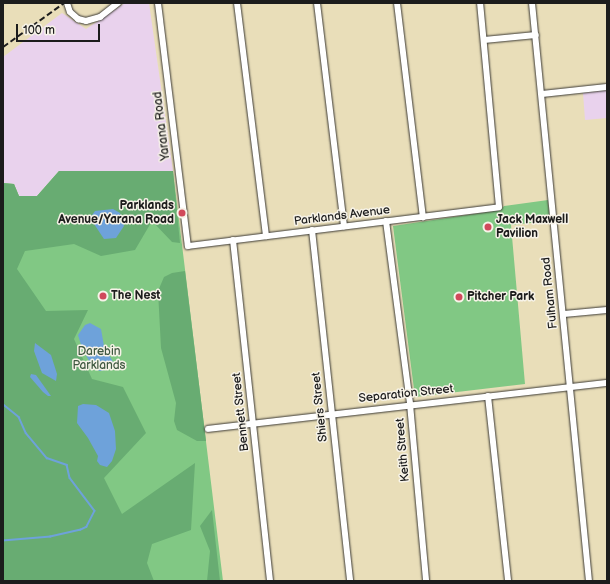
<!DOCTYPE html>
<style>
body{margin:0}
#map{position:relative;width:610px;height:584px;overflow:hidden;background:#e9deb9;font-family:"Balsamiq Sans",sans-serif}
div>[style]{position:absolute}
.built>*{inset:0;background:#e9d2ed}
.green>*{inset:0;background:#81c884}
.forest>*{inset:0;background:#68ac72}
.water>*{inset:0;background:#6ea2da}
.stream>*{height:1.5px;margin:-0.75px;padding:0 0.75px;transform-origin:0.75px;border-radius:0.75px;background:#6ea2da}
.roads{filter:drop-shadow(0 0 1px #3b3934) drop-shadow(0 0 1px #3b3934)}
.minor>*{height:6px;margin:-3px;padding:0 3px;transform-origin:3px;border-radius:3px;background:#fff}
.rail>*{height:1.5px;margin-top:-0.75px;transform-origin:0;background:repeating-linear-gradient(90deg,#1c1c1c 0 6px,transparent 0 9px)}
.dots>*{width:11px;height:11px;translate:-50% -50%;box-sizing:border-box;border:2px solid #f7f3e8;border-radius:50%}
span{translate:-50% -50%;white-space:nowrap;text-align:center;line-height:1.15;-webkit-text-stroke:3px #f7f3e8;paint-order:stroke}
.street-label{font-size:12px;color:#1c1c1c}
.poi-label{font-size:12px;color:#1c1c1c;font-weight:700}
.right{translate:-100% -50%;text-align:right}
.left{translate:0 -50%;text-align:left}
.park-label{font-size:12px;color:#3f5840}
.frame{position:absolute;inset:0;border:4px solid #1c1c1c;pointer-events:none}
.scale{position:absolute;left:16px;top:24px;width:84px;height:18px;box-sizing:border-box;border:2px solid #1c1c1c;border-top:0;padding-left:5px;font-size:12px;line-height:14px;white-space:nowrap;color:#1c1c1c;-webkit-text-stroke:3px #f7f3e8;paint-order:stroke}
</style>
<div id="map">
<div class="built">
<i style="clip-path:polygon(125px 3px,149px 3px,173px 171px,59px 171px,37px 196px,19px 196px,14px 184px,3px 183px,3px 57px,62px 13px,86px 29px)"></i>
<i style="clip-path:polygon(607px 90px,607px 118px,585px 120px,583px 93px)"></i>
</div>
<div class="green">
<i style="clip-path:polygon(59px 171px,173px 171px,223px 581px,3px 581px,21px 420px,3px 183px,14px 184px,19px 196px,37px 196px)"></i>
<i style="clip-path:polygon(548px 200px,550px 221px,511px 225px,525px 384px,415px 397px,393px 226px,500px 210px,504px 206px)"></i>
</div>
<div class="forest">
<i style="clip-path:polygon(59px 171px,173px 171px,180px 243px,172px 242px,152px 221px,135px 250px,101px 256px,74px 244px,25px 251px,17px 269px,46px 311px,88px 310px,74px 339px,92px 379px,123px 387px,146px 433px,104px 478px,122px 514px,195px 463px,191px 530px,152px 544px,147px 563px,154px 581px,3px 581px,3px 183px,14px 184px,19px 196px,37px 196px)"></i>
<i style="clip-path:polygon(185px 271px,206px 441px,197px 441px,177px 430px,174px 421px,176px 403px,161px 348px,158px 291px,164px 277px,172px 273px)"></i>
<i style="clip-path:polygon(212px 510px,220px 581px,207px 581px,210px 551px,200px 526px)"></i>
</div>
<div class="water">
<i style="clip-path:polygon(113px 209px,120px 213px,124px 226px,116px 238px,104px 239px,90px 218px,95px 211px)"></i>
<i style="clip-path:polygon(90px 323px,101px 329px,104px 346px,113px 362px,109px 369px,100px 371px,93px 368px,82px 348px,78px 335px,85px 325px)"></i>
<i style="clip-path:polygon(35px 343px,51px 355px,57px 374px,56px 381px,42px 373px,34px 351px)"></i>
<i style="clip-path:polygon(31px 374px,36px 375px,51px 396px,48px 396px,43px 392px,30px 377px)"></i>
<i style="clip-path:polygon(83px 404px,96px 405px,109px 413px,115px 431px,116px 449px,112px 461px,107px 467px,100px 465px,97px 461px,98px 456px,88px 438px,77px 423px,78px 406px)"></i>
</div>
<div class="stream">
<i style="left:3px;top:404px;width:21px;rotate:39deg"></i>
<i style="left:19px;top:417px;width:17px;rotate:66deg"></i>
<i style="left:26px;top:433px;width:33px;rotate:50deg"></i>
<i style="left:47px;top:458px;width:21px;rotate:19deg"></i>
<i style="left:67px;top:465px;width:13px;rotate:77deg"></i>
<i style="left:70px;top:478px;width:41px;rotate:52.9deg"></i>
<i style="left:95px;top:511px;width:18px;rotate:117deg"></i>
<i style="left:87px;top:527px;width:7px;rotate:153deg"></i>
<i style="left:81px;top:530px;width:31px;rotate:167deg"></i>
<i style="left:51px;top:537px;width:48px;rotate:175.2deg"></i>
</div>
<div class="roads">
<div class="minor">
<i style="left:67px;top:3px;width:9px;rotate:72deg"></i>
<i style="left:70px;top:12px;width:11px;rotate:41deg"></i>
<i style="left:78px;top:19px;width:8px;rotate:14deg"></i>
<i style="left:86px;top:21px;width:15px;rotate:-16deg"></i>
<i style="left:100px;top:17px;width:23px;rotate:-38deg"></i>
<i style="left:158px;top:3px;width:245px;rotate:83deg"></i>
<i style="left:188px;top:246px;width:313px;rotate:-7.1deg"></i>
<i style="left:499px;top:207px;width:205px;rotate:-95.3deg"></i>
<i style="left:237px;top:3px;width:235px;rotate:82.9deg"></i>
<i style="left:317px;top:3px;width:225px;rotate:83.1deg"></i>
<i style="left:397px;top:3px;width:216px;rotate:83.1deg"></i>
<i style="left:532px;top:3px;width:581px;rotate:84.37deg"></i>
<i style="left:484px;top:40px;width:52px;rotate:-5.5deg"></i>
<i style="left:542px;top:94px;width:65px;rotate:-6.1deg"></i>
<i style="left:386px;top:221px;width:185px;rotate:82.5deg"></i>
<i style="left:410px;top:404px;width:178px;rotate:84.8deg"></i>
<i style="left:312px;top:230px;width:353px;rotate:83.8deg"></i>
<i style="left:233px;top:240px;width:343px;rotate:83.8deg"></i>
<i style="left:564px;top:314px;width:43px;rotate:-5.3deg"></i>
<i style="left:488px;top:396px;width:186px;rotate:83.8deg"></i>
<i style="left:208px;top:429px;width:402px;rotate:-6.6deg"></i>
</div>
</div>
<div class="rail">
<i style="left:3px;top:47px;width:75px;rotate:-35.8deg"></i>
</div>
<div class="dots">
<i style="left:182px;top:213px;background:#d1495b"></i>
<i style="left:488px;top:227px;background:#d1495b"></i>
<i style="left:103px;top:296px;background:#d1495b"></i>
<i style="left:459px;top:297px;background:#d1495b"></i>
</div>
<div class="street-label">
<span style="left:162px;top:126px;rotate:-97deg">Yarana Road</span>
<span style="left:342px;top:216px;rotate:-7deg">Parklands Avenue</span>
<span style="left:550px;top:293px;rotate:-96deg">Fulham Road</span>
<span style="left:406px;top:394px;rotate:-6deg">Separation Street</span>
<span style="left:320px;top:407px;rotate:-96deg">Shiers Street</span>
<span style="left:241px;top:412px;rotate:-96deg">Bennett Street</span>
<span style="left:403px;top:450px;rotate:-95deg">Keith Street</span>
</div>
<div class="poi-label">
<span class="right" style="left:174px;top:213px">Parklands<br>Avenue/Yarana Road</span>
<span class="left" style="left:496px;top:227px">Jack Maxwell<br>Pavilion</span>
<span class="left" style="left:111px;top:296px">The Nest</span>
<span class="left" style="left:467px;top:297px">Pitcher Park</span>
</div>
<div class="park-label">
<span style="left:99px;top:359px">Darebin<br>Parklands</span>
</div>
<div class="frame"></div>
<div class="scale">100 m</div>
</div>
